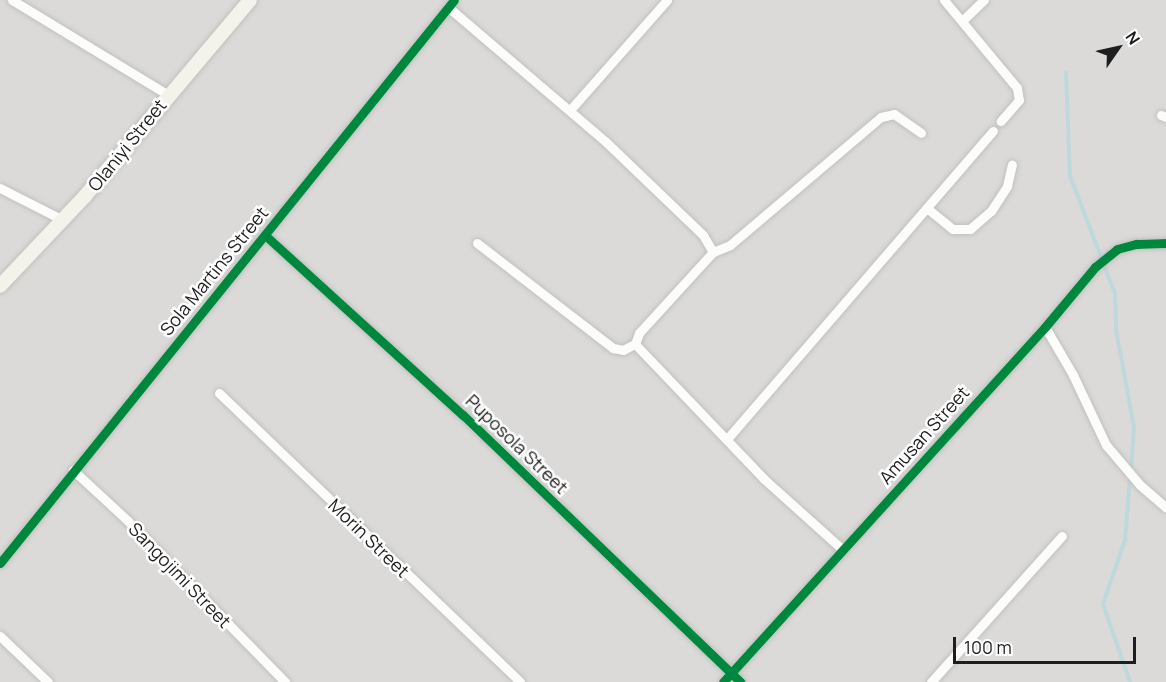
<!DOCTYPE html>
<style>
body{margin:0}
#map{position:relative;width:1166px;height:682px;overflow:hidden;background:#eceae7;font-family:Manrope,sans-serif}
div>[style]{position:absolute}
.residential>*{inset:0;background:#dbdad8;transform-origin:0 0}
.stream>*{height:4px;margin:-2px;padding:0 2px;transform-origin:2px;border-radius:2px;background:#bed8dc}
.roads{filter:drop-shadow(0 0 2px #c2c1bf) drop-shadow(0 0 2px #c2c1bf)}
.street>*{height:9px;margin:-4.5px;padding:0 4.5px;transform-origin:4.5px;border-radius:4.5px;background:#fcfcfb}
.secondary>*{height:14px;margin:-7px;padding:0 7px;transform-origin:7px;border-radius:7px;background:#f3f2eb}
.cycleway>*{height:9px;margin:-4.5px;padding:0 4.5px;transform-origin:4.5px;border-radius:4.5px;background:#00873e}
span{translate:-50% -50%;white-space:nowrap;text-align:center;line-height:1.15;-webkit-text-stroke:5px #fff;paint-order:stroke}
.street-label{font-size:18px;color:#1e1e1e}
.north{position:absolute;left:1088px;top:18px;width:60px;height:60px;-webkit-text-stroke:4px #fff;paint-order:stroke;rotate:56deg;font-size:16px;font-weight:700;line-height:24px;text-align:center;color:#1e1e1e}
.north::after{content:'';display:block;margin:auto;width:21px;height:27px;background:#1e1e1e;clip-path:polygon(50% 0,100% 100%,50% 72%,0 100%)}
.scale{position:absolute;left:953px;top:637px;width:183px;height:27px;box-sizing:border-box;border:3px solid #1e1e1e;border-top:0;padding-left:8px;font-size:18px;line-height:21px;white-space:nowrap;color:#1e1e1e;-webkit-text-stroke:4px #fff;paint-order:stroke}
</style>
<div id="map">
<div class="residential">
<i style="left:0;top:0;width:1166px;height:682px"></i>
</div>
<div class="stream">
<i style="left:1066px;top:73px;width:103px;rotate:87.8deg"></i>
<i style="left:1070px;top:176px;width:126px;rotate:69.1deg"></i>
<i style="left:1115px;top:294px;width:36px;rotate:88deg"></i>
<i style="left:1116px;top:330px;width:99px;rotate:79.5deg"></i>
<i style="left:1134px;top:427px;width:43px;rotate:94deg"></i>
<i style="left:1130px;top:477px;width:63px;rotate:94.5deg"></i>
<i style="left:1125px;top:540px;width:68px;rotate:109deg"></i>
<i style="left:1103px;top:604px;width:83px;rotate:70.9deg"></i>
</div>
<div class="roads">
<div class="street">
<i style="left:12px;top:0;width:183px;rotate:31.3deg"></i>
<i style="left:944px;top:0;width:114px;rotate:50.3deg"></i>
<i style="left:1017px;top:88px;width:12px;rotate:81deg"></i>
<i style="left:1019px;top:100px;width:28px;rotate:131deg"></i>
<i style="left:448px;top:7px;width:208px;rotate:40.5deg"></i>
<i style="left:606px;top:142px;width:134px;rotate:43.8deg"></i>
<i style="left:703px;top:235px;width:20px;rotate:60deg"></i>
<i style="left:963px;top:20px;width:29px;rotate:-44deg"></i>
<i style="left:570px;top:110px;width:147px;rotate:-48.6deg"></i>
<i style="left:1161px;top:115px;width:5px;rotate:22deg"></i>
<i style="left:0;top:188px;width:71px;rotate:26.9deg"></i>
<i style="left:928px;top:209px;width:32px;rotate:39deg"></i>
<i style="left:953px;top:229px;width:17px"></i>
<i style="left:970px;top:229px;width:28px;rotate:-41deg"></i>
<i style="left:991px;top:211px;width:30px;rotate:-57deg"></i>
<i style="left:1007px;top:186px;width:22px;rotate:-77deg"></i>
<i style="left:266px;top:236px;width:266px;rotate:42.3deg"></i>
<i style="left:463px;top:415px;width:385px;rotate:43.9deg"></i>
<i style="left:477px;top:243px;width:172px;rotate:37.7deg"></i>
<i style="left:613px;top:348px;width:10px;rotate:11deg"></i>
<i style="left:623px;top:350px;width:13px;rotate:-27deg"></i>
<i style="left:635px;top:344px;width:187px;rotate:46.3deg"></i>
<i style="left:764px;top:479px;width:106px;rotate:41.9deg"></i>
<i style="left:1045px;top:327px;width:56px;rotate:59.7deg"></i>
<i style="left:1073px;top:375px;width:77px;rotate:64.8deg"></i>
<i style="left:1106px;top:445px;width:52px;rotate:49.6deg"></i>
<i style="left:1140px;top:485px;width:35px;rotate:41deg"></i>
<i style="left:635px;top:344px;width:12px;rotate:-70deg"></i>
<i style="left:639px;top:333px;width:110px;rotate:-47.6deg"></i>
<i style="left:713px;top:252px;width:18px;rotate:-22deg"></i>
<i style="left:730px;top:245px;width:198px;rotate:-40.3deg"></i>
<i style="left:881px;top:117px;width:13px;rotate:-13deg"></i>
<i style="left:894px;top:114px;width:33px;rotate:35deg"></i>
<i style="left:219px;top:393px;width:417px;rotate:43.8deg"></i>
<i style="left:727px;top:439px;width:407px;rotate:-49.2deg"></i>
<i style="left:73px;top:470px;width:75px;rotate:42.8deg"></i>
<i style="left:128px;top:521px;width:225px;rotate:45.7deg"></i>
<i style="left:0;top:563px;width:723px;rotate:-51.12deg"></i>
<i style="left:0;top:636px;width:66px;rotate:43.8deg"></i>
<i style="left:723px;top:682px;width:479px;rotate:-47.8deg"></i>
<i style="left:1045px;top:327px;width:78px;rotate:-50.2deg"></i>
<i style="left:1095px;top:267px;width:28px;rotate:-39deg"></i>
<i style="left:1117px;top:249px;width:20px;rotate:-15deg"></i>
<i style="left:1136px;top:244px;width:30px;rotate:-2deg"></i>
<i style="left:931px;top:682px;width:196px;rotate:-48.1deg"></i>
</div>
<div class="secondary">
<i style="left:0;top:286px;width:124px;rotate:-46.6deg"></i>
<i style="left:85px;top:196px;width:256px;rotate:-49.9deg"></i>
</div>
</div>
<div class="cycleway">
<i style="left:266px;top:236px;width:266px;rotate:42.3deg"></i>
<i style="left:463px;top:415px;width:385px;rotate:43.9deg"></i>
<i style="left:0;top:563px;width:723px;rotate:-51.12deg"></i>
<i style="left:723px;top:682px;width:479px;rotate:-47.8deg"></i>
<i style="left:1045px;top:327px;width:78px;rotate:-50.2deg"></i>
<i style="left:1095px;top:267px;width:28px;rotate:-39deg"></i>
<i style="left:1117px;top:249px;width:20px;rotate:-15deg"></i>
<i style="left:1136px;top:244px;width:30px;rotate:-2deg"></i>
</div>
<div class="street-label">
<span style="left:127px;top:145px;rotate:-51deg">Olaniyi Street</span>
<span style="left:214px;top:271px;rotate:-51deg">Sola Martins Street</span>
<span style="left:924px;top:435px;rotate:-48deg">Amusan Street</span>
<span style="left:517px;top:444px;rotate:44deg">Puposola Street</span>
<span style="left:369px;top:538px;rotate:44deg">Morin Street</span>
<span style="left:180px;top:575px;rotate:46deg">Sangojimi Street</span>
</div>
<div class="north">N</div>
<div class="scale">100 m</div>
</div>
